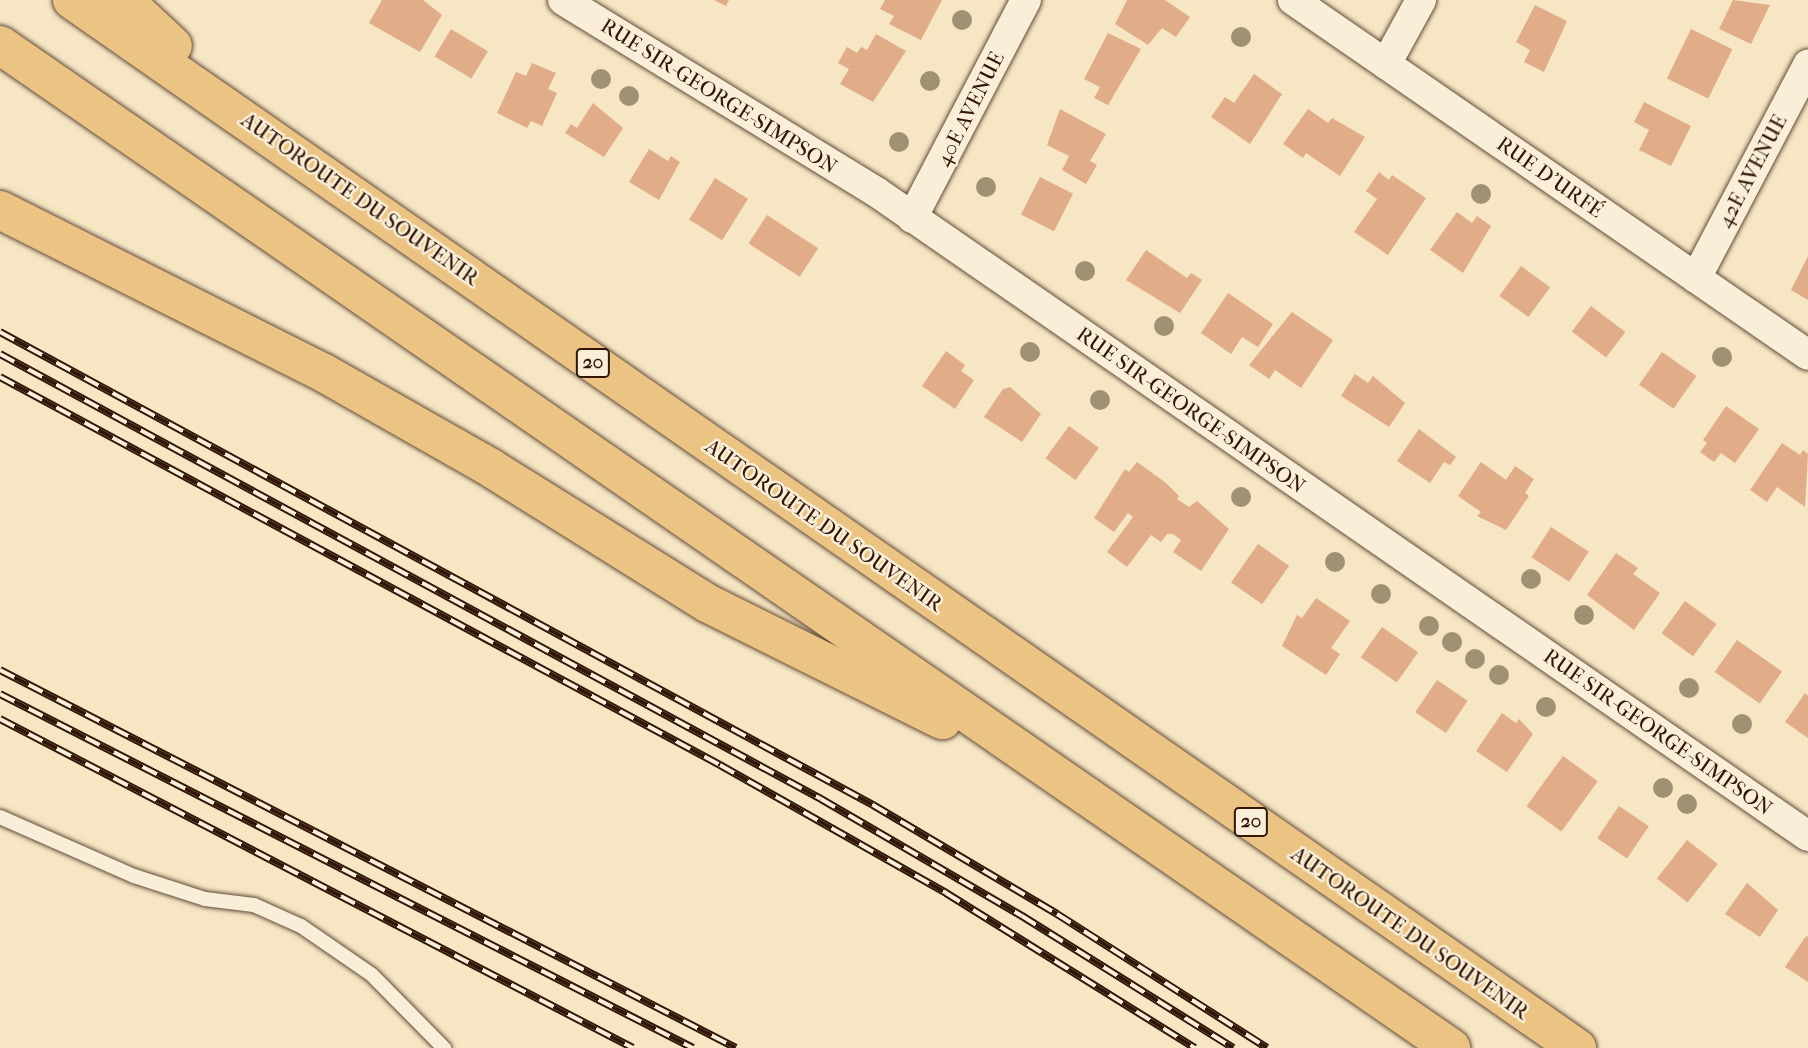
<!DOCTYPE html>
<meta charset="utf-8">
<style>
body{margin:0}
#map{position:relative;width:1808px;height:1048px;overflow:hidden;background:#f6e6c4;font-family:"IM FELL French Canon",serif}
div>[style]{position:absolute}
.building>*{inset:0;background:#e1ac88;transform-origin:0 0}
.roads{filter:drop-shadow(0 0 2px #634b38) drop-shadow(0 0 2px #634b38)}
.service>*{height:14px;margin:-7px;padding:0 7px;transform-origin:7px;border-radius:7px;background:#f9efd9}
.minor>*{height:30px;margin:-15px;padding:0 15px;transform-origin:15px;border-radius:15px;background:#f9efd9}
.motorway>*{height:38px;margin:-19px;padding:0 19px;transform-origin:19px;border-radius:19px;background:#ebc382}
.rail>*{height:8px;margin-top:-4px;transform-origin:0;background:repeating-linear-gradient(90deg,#f9efd9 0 16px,#321709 0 32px);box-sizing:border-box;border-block:2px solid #321709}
.trees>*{width:20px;height:20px;margin:-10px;border-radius:50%;background:#a19174}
span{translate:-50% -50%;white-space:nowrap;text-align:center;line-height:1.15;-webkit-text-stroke:5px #f9efd9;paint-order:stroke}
.shield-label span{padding:2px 5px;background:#f9efd9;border:2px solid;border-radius:5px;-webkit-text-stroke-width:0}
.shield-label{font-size:19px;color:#321709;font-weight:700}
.street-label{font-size:21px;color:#321709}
</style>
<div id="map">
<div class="building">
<i style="clip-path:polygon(382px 0,423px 0,442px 15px,420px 52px,369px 23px)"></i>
<i style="clip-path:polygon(714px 0,729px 0,726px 6px)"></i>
<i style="clip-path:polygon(885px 0,942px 0,921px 40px,889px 24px,894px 16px,880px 9px)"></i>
<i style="clip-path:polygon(1127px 0,1165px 0,1190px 17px,1176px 37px,1162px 28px,1148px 45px,1115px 24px)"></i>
<i style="clip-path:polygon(1733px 0,1770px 5px,1751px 44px,1719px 29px)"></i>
<i style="clip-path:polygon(1535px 5px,1567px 21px,1544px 72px,1524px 62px,1530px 50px,1516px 42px)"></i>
<i style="left:451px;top:29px;width:43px;height:32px;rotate:31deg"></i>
<i style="left:1691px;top:29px;width:46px;height:55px;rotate:26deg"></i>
<i style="clip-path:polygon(1108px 33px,1141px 49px,1108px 105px,1094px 98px,1100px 87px,1084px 79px)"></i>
<i style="clip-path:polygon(876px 34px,906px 51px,873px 102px,840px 84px,849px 69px,838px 63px,847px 47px,857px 53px,861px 47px,867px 50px)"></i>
<i style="clip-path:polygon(532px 63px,556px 73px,548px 89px,557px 93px,542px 126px,531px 121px,527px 128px,497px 113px,516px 72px,526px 76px)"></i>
<i style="clip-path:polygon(1254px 74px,1282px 94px,1250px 144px,1211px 117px,1225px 97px,1234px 103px)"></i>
<i style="clip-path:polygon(1644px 102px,1691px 126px,1671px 166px,1639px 150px,1649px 130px,1634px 122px)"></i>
<i style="clip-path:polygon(593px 103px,623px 128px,604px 157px,565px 133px,571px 124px,577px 128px)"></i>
<i style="clip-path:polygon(1060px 109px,1106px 134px,1090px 161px,1097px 165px,1086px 184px,1062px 170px,1069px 156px,1047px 145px)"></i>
<i style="clip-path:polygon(1308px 109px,1328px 123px,1332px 118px,1365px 137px,1340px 176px,1306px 153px,1303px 158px,1283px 144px)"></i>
<i style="clip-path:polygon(649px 149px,668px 161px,671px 156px,680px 162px,659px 200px,629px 182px)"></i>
<i style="clip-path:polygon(1379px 172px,1389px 180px,1392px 175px,1426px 198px,1388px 255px,1354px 232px,1377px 199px,1366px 191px)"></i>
<i style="left:1040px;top:177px;width:37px;height:42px;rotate:27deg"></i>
<i style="left:715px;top:178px;width:39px;height:49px;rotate:32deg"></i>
<i style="clip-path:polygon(1457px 212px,1472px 223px,1477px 216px,1491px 226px,1463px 273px,1430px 250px)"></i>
<i style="left:767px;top:215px;width:61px;height:34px;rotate:33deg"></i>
<i style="clip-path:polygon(1146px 250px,1187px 278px,1191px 273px,1202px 280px,1180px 313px,1126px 280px)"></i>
<i style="clip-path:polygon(1808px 256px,1808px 300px,1791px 290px)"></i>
<i style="left:1521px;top:266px;width:36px;height:37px;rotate:36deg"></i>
<i style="clip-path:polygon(1228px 293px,1273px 324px,1258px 347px,1242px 337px,1231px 354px,1201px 333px)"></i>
<i style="left:1591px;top:306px;width:43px;height:32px;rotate:37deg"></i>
<i style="clip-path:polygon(1292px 312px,1333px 340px,1301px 388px,1275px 370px,1269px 379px,1249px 365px)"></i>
<i style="clip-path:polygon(946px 351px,965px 365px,961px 371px,974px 380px,955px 409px,922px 386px)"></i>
<i style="left:1662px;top:352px;width:42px;height:40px;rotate:35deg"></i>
<i style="clip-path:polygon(1355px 374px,1368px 383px,1373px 376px,1405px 403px,1389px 427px,1341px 396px)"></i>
<i style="clip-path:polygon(1010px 387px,1041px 414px,1022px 442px,984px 417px,1003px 389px)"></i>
<i style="clip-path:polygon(1726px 406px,1759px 429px,1735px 463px,1721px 453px,1714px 462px,1700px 452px,1707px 443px,1703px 440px)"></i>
<i style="left:1069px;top:426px;width:37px;height:40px;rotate:36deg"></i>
<i style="clip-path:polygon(1419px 429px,1456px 457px,1450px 465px,1444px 462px,1430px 483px,1397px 461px)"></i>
<i style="clip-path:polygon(1782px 443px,1800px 455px,1803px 450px,1808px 454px,1805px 507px,1777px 487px,1767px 502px,1750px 490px)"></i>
<i style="clip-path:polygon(1137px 462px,1166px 483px,1179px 496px,1177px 499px,1189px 507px,1197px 501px,1229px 529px,1201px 571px,1173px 552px,1181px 540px,1173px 534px,1167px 534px,1161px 542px,1151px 535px,1127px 567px,1107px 552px,1133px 517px,1128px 513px,1114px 532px,1094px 518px,1125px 469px,1129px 472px)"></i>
<i style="clip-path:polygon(1481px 462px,1506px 480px,1515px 466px,1534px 479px,1525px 493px,1529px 496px,1506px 530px,1477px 516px,1481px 512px,1458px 496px)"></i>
<i style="left:1551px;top:527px;width:45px;height:36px;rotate:33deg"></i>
<i style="left:1258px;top:544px;width:38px;height:47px;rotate:35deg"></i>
<i style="clip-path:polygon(1616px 553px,1638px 568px,1633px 574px,1660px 593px,1634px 630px,1587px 595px)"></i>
<i style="clip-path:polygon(1316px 598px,1350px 621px,1331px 648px,1340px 654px,1326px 675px,1282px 646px,1297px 615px,1302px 618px)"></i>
<i style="left:1685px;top:601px;width:39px;height:40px;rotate:36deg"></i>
<i style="left:1382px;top:627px;width:44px;height:37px;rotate:35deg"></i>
<i style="left:1737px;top:640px;width:55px;height:39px;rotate:35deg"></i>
<i style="left:1437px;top:680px;width:37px;height:39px;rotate:34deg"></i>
<i style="clip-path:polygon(1805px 693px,1808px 696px,1808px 738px,1785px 722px)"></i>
<i style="clip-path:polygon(1502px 713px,1516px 723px,1519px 719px,1533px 734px,1507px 772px,1476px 751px)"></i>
<i style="left:1563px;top:756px;width:43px;height:62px;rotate:36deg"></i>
<i style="left:1619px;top:806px;width:36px;height:39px;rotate:34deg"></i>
<i style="left:1687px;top:840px;width:39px;height:49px;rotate:38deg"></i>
<i style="clip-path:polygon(1747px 883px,1778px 910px,1760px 937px,1725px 914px)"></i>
<i style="clip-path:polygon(1806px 936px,1808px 937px,1808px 982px,1785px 967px)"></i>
</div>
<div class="roads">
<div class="service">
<i style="left:0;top:817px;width:146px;rotate:23.8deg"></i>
<i style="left:134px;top:876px;width:75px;rotate:17.9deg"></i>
<i style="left:205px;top:899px;width:49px;rotate:7deg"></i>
<i style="left:254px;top:905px;width:51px;rotate:24.1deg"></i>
<i style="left:301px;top:926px;width:86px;rotate:34.6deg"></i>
<i style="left:372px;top:975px;width:103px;rotate:45.4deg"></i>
</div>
<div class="minor">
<i style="left:563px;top:0;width:366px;rotate:31.5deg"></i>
<i style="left:875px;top:191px;width:1134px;rotate:34.66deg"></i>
<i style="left:1293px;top:0;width:625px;rotate:34.58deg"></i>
<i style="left:1386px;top:64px;width:73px;rotate:-61.3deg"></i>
<i style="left:912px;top:218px;width:246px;rotate:-62.4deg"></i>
<i style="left:1696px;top:278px;width:241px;rotate:-62.3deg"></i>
</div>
<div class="motorway">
<i style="left:72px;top:0;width:1834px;rotate:34.85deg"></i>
<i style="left:124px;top:0;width:67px;rotate:43.2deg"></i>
<i style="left:0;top:45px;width:1764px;rotate:34.65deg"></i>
<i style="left:0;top:210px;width:363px;rotate:26.7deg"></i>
<i style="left:324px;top:373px;width:192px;rotate:29.6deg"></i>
<i style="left:491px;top:468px;width:255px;rotate:32deg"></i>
<i style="left:707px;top:603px;width:263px;rotate:26.5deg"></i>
</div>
</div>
<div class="rail">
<i style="left:0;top:332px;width:993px;rotate:28.45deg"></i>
<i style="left:873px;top:805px;width:214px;rotate:30.6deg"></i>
<i style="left:1057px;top:914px;width:249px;rotate:32.5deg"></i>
<i style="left:0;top:354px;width:934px;rotate:28.46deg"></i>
<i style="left:821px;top:799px;width:233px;rotate:30.2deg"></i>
<i style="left:1022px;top:916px;width:249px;rotate:32deg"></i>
<i style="left:0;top:377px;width:818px;rotate:28.32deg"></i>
<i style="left:720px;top:765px;width:260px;rotate:29.5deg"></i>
<i style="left:946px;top:893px;width:293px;rotate:31.9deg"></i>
<i style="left:0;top:670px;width:827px;rotate:27.18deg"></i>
<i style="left:0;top:694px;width:778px;rotate:27.06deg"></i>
<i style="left:0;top:719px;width:713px;rotate:27.46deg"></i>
</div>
<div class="trees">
<i style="left:962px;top:20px"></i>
<i style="left:1241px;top:37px"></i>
<i style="left:601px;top:79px"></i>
<i style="left:930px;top:81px"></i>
<i style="left:629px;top:96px"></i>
<i style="left:899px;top:142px"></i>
<i style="left:986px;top:187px"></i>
<i style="left:1481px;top:194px"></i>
<i style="left:1085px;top:271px"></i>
<i style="left:1164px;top:326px"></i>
<i style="left:1030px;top:352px"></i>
<i style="left:1722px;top:357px"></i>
<i style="left:1100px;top:400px"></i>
<i style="left:1241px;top:497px"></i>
<i style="left:1335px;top:562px"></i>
<i style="left:1531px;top:579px"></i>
<i style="left:1381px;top:594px"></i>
<i style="left:1584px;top:615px"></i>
<i style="left:1429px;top:626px"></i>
<i style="left:1452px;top:642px"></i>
<i style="left:1475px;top:659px"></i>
<i style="left:1499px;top:675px"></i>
<i style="left:1689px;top:688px"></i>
<i style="left:1546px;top:707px"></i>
<i style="left:1742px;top:724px"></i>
<i style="left:1663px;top:788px"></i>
<i style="left:1687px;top:804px"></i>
</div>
<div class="shield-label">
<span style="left:593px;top:363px">20</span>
<span style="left:1251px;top:822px">20</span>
</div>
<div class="street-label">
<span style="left:719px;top:96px;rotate:32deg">RUE SIR-GEORGE-SIMPSON</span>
<span style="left:970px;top:109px;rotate:-63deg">40E AVENUE</span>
<span style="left:1752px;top:171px;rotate:-62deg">42E AVENUE</span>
<span style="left:1550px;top:177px;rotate:35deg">RUE D'URFÉ</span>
<span style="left:360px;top:199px;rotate:35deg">AUTOROUTE DU SOUVENIR</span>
<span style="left:1191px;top:410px;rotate:35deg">RUE SIR-GEORGE-SIMPSON</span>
<span style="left:824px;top:525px;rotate:35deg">AUTOROUTE DU SOUVENIR</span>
<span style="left:1658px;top:732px;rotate:35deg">RUE SIR-GEORGE-SIMPSON</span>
<span style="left:1410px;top:933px;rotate:35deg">AUTOROUTE DU SOUVENIR</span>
</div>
</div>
